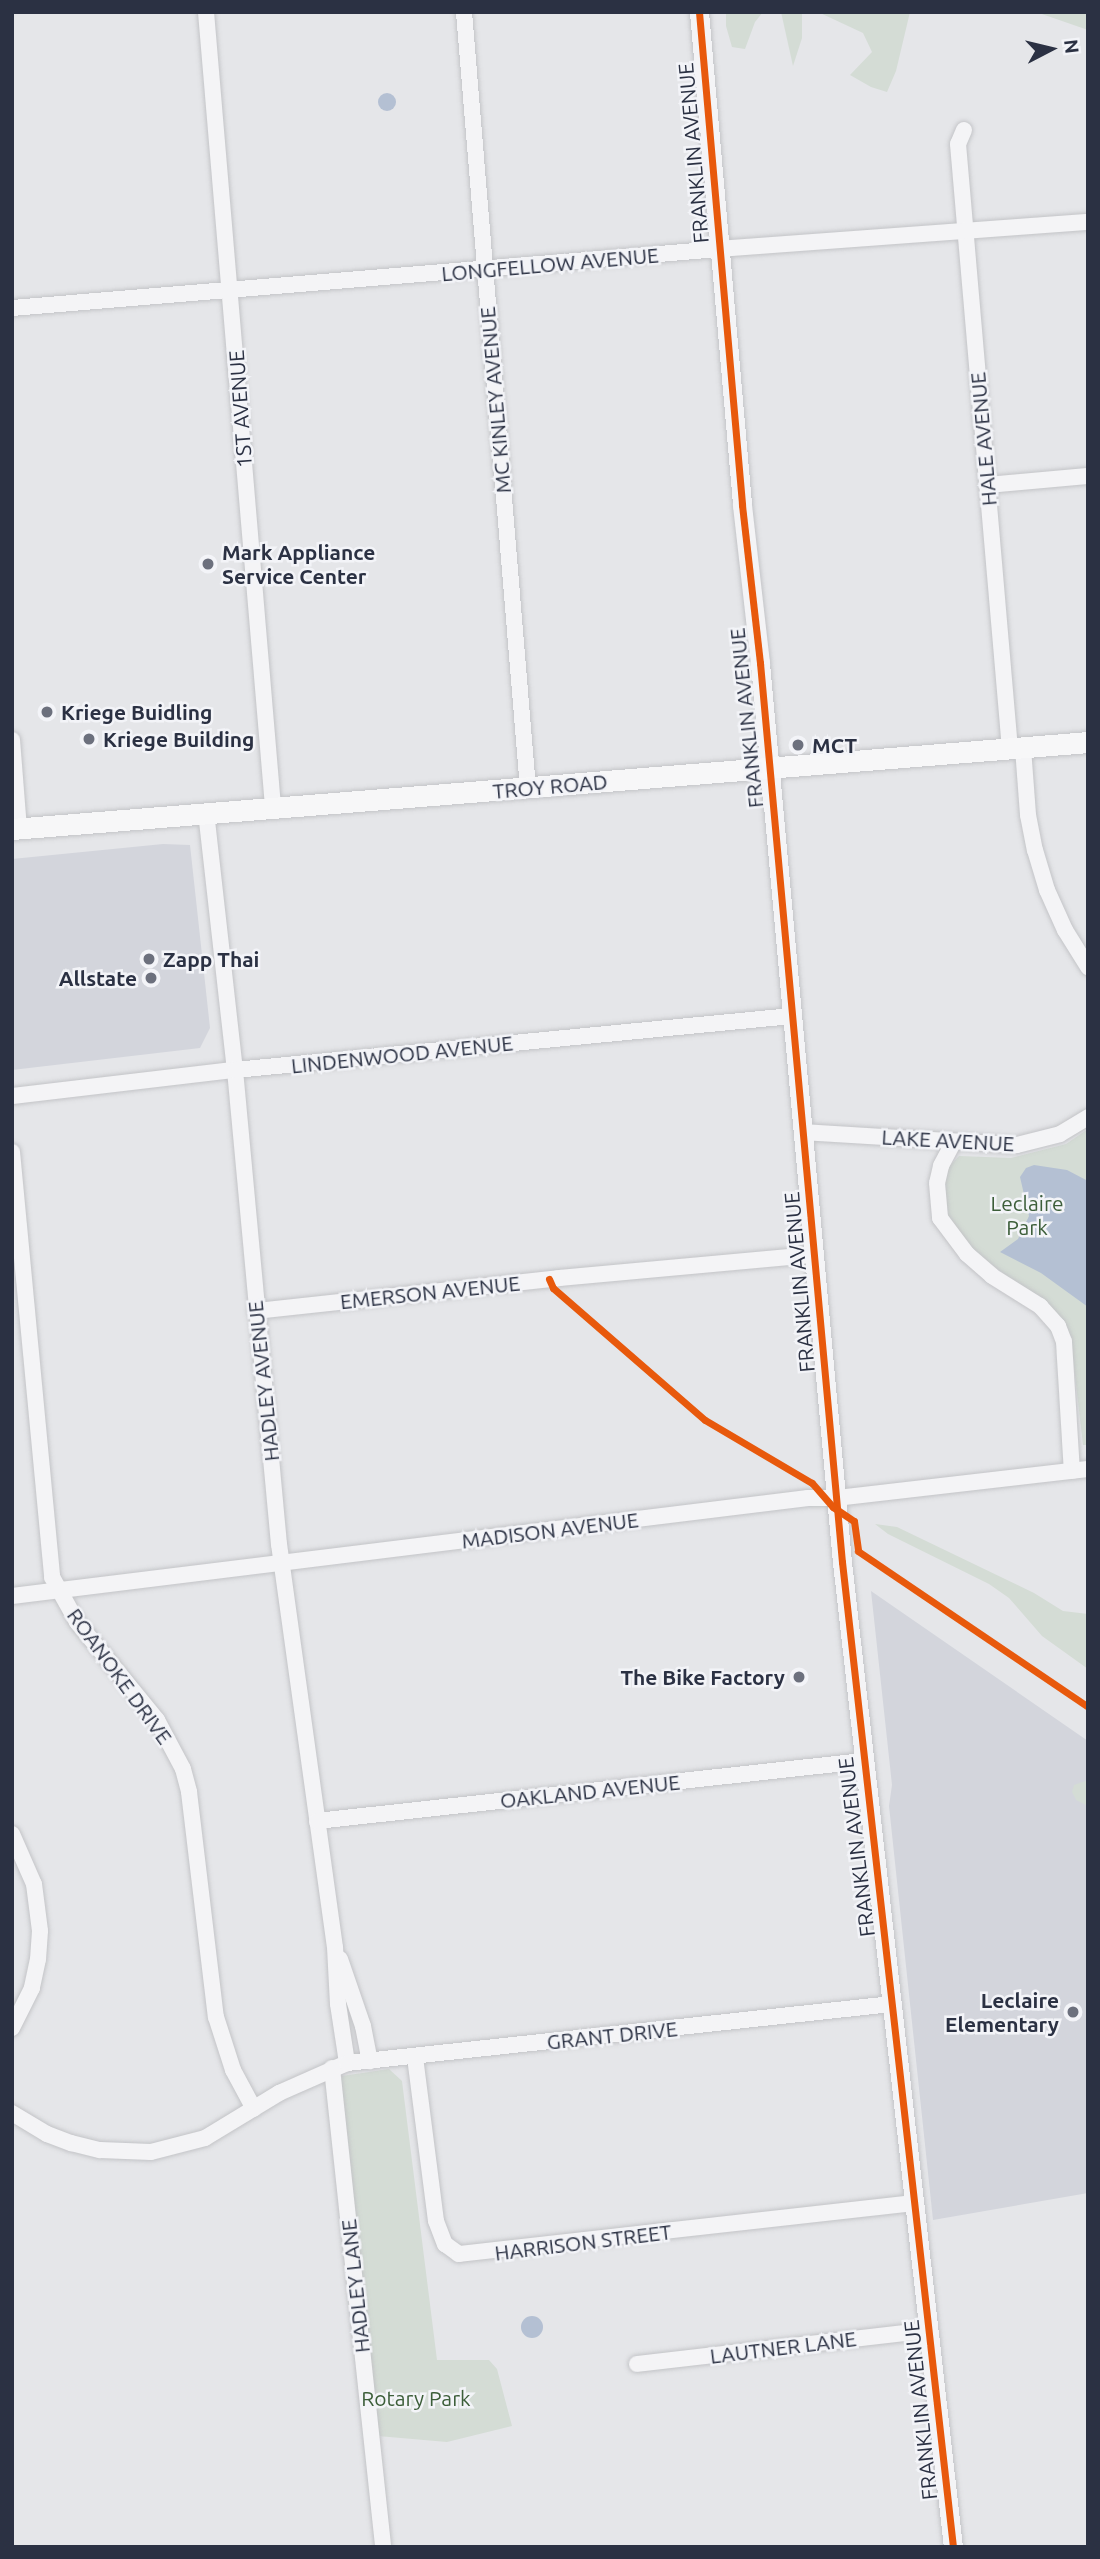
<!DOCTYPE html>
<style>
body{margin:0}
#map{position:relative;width:1100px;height:2559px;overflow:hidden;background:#e5e6e9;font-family:Ubuntu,sans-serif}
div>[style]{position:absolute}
.built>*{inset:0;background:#d3d5dc}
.green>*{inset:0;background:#d4dcd5}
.water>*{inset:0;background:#b4c0d3}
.round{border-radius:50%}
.roads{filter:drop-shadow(0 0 2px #c3c4c7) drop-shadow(0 0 2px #c3c4c7)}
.minor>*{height:16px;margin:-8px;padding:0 8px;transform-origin:8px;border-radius:8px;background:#f4f4f6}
.tertiary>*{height:19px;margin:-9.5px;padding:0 9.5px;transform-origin:9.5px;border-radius:9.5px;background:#f4f4f6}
.secondary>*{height:21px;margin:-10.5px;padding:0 10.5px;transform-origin:10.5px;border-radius:10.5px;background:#f7f7f8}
.cycleway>*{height:7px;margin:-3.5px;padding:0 3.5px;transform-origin:3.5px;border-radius:3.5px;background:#e8590c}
.dots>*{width:19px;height:19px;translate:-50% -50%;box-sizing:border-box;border:4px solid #f3f4f8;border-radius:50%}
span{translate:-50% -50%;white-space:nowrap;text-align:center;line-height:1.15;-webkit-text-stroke:5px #f3f4f8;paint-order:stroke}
.street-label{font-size:21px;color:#2b3143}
.poi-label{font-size:21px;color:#2b3143;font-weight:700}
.left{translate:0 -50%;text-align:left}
.right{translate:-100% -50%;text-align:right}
.park-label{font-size:21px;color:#3c5e39}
.frame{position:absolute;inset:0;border:14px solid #2b3143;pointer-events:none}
.north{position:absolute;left:1016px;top:14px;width:70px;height:70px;-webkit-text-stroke:5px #f3f4f8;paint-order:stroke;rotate:83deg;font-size:19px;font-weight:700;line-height:28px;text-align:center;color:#2b3143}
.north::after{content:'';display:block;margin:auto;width:24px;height:32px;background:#2b3143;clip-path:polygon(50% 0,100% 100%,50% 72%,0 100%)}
</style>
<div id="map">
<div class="built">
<i style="clip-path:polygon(163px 844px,190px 845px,210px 1028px,200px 1048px,12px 1070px,12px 859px)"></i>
<i style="clip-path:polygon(871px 1591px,1088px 1741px,1088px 2193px,933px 2220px,889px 1806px,892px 1785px)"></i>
</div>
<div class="green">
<i style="clip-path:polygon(726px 12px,763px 12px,755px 22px,745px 49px,732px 47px,726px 26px)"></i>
<i style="clip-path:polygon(781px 12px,802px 12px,802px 38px,793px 66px)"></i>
<i style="clip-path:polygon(818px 12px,910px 12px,896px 71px,887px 92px,871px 87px,850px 75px,872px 52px,863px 33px)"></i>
<i style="clip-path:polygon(1036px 12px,1088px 12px,1088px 30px)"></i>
<i style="clip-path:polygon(1088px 1129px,1088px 1445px,1083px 1445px,1071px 1341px,1056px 1312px,973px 1251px,951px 1229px,943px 1208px,946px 1170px,959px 1156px,1011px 1158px,1066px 1144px)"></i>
<i style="clip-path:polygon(875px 1524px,897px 1527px,1034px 1593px,1063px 1611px,1088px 1614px,1088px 1669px,1042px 1636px,1009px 1598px,989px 1584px,888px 1534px)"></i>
<i style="clip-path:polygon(1088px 1780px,1088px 1806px,1076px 1800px,1072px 1792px,1074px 1785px)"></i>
<i style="clip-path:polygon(389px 2069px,402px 2081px,437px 2360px,489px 2360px,497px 2369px,512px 2426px,447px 2442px,378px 2436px,339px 2089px,342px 2076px)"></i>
</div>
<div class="water">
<i class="round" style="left:378px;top:93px;width:18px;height:18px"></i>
<i style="clip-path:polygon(1034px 1165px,1067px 1170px,1088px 1181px,1088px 1307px,1041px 1273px,1000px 1252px,1018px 1239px,1029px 1216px,1020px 1177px,1026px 1168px)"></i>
<i class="round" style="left:521px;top:2316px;width:22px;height:22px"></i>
</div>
<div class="roads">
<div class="minor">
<i style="left:206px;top:12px;width:798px;rotate:85.18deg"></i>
<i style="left:464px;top:12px;width:779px;rotate:85.29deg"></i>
<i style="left:964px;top:130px;width:15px;rotate:113deg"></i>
<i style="left:958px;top:144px;width:607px;rotate:85.09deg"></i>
<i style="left:12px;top:308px;width:709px;rotate:-4.77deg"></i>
<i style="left:719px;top:249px;width:370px;rotate:-4.2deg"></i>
<i style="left:987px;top:485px;width:101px;rotate:-5.1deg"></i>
<i style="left:12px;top:740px;width:89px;rotate:85.5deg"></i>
<i style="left:1023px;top:748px;width:67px;rotate:85.7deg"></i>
<i style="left:1028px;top:815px;width:36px;rotate:79deg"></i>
<i style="left:1035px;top:850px;width:42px;rotate:73.3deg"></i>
<i style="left:1047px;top:890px;width:44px;rotate:65.8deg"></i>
<i style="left:1065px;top:930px;width:44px;rotate:58.1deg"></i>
<i style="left:206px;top:812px;width:260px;rotate:83.6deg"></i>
<i style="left:235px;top:1070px;width:476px;rotate:84.7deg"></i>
<i style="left:279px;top:1544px;width:407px;rotate:82.1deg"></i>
<i style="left:335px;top:1947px;width:57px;rotate:87deg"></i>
<i style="left:338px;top:2004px;width:60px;rotate:81.3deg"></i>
<i style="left:12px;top:1096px;width:225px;rotate:-6.7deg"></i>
<i style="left:235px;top:1070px;width:560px;rotate:-5.54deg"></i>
<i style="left:802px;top:1132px;width:215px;rotate:3.5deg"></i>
<i style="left:1017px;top:1145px;width:44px;rotate:-14.3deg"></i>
<i style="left:1060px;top:1134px;width:33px;rotate:-31deg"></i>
<i style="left:953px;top:1143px;width:26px;rotate:118deg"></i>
<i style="left:941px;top:1166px;width:17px;rotate:103deg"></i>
<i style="left:937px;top:1183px;width:35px;rotate:85deg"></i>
<i style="left:940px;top:1218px;width:45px;rotate:53.1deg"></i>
<i style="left:967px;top:1254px;width:33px;rotate:41deg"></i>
<i style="left:992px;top:1276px;width:57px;rotate:32deg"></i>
<i style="left:1040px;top:1306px;width:27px;rotate:48deg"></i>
<i style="left:1058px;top:1326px;width:17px;rotate:69deg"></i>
<i style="left:1064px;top:1342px;width:129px;rotate:86.5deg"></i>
<i style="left:12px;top:1152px;width:427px;rotate:84.6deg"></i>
<i style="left:52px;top:1577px;width:51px;rotate:60.9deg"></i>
<i style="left:77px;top:1622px;width:127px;rotate:50.8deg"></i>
<i style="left:157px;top:1720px;width:55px;rotate:62deg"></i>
<i style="left:183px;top:1769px;width:24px;rotate:75deg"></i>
<i style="left:189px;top:1792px;width:227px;rotate:83.2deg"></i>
<i style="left:216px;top:2017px;width:56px;rotate:72.2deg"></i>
<i style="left:233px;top:2070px;width:44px;rotate:61.7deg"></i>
<i style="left:256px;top:1311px;width:305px;rotate:-6.2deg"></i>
<i style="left:559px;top:1278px;width:256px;rotate:-5.2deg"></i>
<i style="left:12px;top:1596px;width:802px;rotate:-7.02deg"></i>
<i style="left:808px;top:1498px;width:29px"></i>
<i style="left:837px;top:1498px;width:253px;rotate:-6.6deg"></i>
<i style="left:317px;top:1821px;width:549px;rotate:-6.27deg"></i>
<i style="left:12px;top:1834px;width:55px;rotate:66.3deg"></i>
<i style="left:34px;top:1884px;width:47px;rotate:82.7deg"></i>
<i style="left:40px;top:1931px;width:28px;rotate:94deg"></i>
<i style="left:38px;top:1959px;width:30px;rotate:102deg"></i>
<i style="left:32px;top:1988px;width:45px;rotate:116.6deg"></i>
<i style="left:340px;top:1959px;width:71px;rotate:71.1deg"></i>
<i style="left:363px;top:2026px;width:36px;rotate:79deg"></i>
<i style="left:415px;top:2057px;width:165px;rotate:82.7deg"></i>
<i style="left:436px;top:2221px;width:25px;rotate:69deg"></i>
<i style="left:445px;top:2244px;width:17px;rotate:36deg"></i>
<i style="left:459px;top:2254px;width:459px;rotate:-6.4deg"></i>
<i style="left:332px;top:2068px;width:482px;rotate:83.9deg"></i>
<i style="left:12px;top:2113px;width:41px;rotate:31deg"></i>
<i style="left:47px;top:2134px;width:26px;rotate:21deg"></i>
<i style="left:71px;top:2143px;width:30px;rotate:14deg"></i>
<i style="left:100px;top:2150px;width:51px;rotate:2.2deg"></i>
<i style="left:151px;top:2152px;width:56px;rotate:-14.5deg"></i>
<i style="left:205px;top:2138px;width:87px;rotate:-31.3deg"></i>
<i style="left:279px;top:2093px;width:74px;rotate:-23.8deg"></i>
<i style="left:347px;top:2063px;width:548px;rotate:-6.18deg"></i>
<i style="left:637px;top:2364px;width:294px;rotate:-6.6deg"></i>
</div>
<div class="tertiary">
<i style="left:699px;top:12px;width:495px;rotate:85deg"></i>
<i style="left:742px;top:505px;width:159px;rotate:83.5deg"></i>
<i style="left:760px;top:663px;width:903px;rotate:84.79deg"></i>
<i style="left:842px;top:1562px;width:991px;rotate:83.57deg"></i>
</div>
<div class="secondary">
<i style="left:12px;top:829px;width:1080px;rotate:-4.62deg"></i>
</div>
</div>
<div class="cycleway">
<i style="left:699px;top:12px;width:495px;rotate:85deg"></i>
<i style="left:742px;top:505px;width:159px;rotate:83.5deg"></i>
<i style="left:760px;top:663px;width:903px;rotate:84.79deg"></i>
<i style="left:842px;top:1562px;width:991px;rotate:83.57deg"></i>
<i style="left:549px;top:1279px;width:10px;rotate:66deg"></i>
<i style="left:553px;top:1288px;width:201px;rotate:41deg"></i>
<i style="left:705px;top:1420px;width:124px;rotate:30.5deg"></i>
<i style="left:812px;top:1483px;width:32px;rotate:49deg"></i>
<i style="left:833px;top:1507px;width:25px;rotate:34deg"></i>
<i style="left:854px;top:1521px;width:30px;rotate:82deg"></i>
<i style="left:858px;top:1551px;width:278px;rotate:34.1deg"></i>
</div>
<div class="dots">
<i style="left:208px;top:564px;background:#6c707d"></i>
<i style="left:47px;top:712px;background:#6c707d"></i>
<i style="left:89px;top:739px;background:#6c707d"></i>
<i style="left:798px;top:745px;background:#6c707d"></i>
<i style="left:149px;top:959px;background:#6c707d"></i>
<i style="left:151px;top:978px;background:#6c707d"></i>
<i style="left:799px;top:1677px;background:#6c707d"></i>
<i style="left:1073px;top:2012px;background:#6c707d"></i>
</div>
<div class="street-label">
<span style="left:693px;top:153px;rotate:-95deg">FRANKLIN AVENUE</span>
<span style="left:550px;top:264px;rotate:-5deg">LONGFELLOW AVENUE</span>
<span style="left:495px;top:400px;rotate:-95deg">MC KINLEY AVENUE</span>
<span style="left:240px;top:409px;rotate:-94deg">1ST AVENUE</span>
<span style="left:983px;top:439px;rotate:-95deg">HALE AVENUE</span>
<span style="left:746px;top:718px;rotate:-96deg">FRANKLIN AVENUE</span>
<span style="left:550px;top:786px;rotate:-5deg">TROY ROAD</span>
<span style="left:402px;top:1054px;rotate:-6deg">LINDENWOOD AVENUE</span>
<span style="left:948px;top:1140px;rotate:3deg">LAKE AVENUE</span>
<span style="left:799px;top:1282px;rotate:-95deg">FRANKLIN AVENUE</span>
<span style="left:430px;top:1292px;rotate:-6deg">EMERSON AVENUE</span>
<span style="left:263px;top:1381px;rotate:-96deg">HADLEY AVENUE</span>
<span style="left:550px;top:1530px;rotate:-7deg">MADISON AVENUE</span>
<span style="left:120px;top:1676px;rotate:54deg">ROANOKE DRIVE</span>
<span style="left:590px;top:1791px;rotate:-6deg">OAKLAND AVENUE</span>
<span style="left:856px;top:1847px;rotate:-97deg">FRANKLIN AVENUE</span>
<span style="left:612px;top:2035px;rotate:-6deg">GRANT DRIVE</span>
<span style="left:583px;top:2242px;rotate:-7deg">HARRISON STREET</span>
<span style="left:355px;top:2286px;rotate:-96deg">HADLEY LANE</span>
<span style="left:783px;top:2347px;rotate:-7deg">LAUTNER LANE</span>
<span style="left:920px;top:2410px;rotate:-96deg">FRANKLIN AVENUE</span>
</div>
<div class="poi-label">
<span class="left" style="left:222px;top:564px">Mark Appliance<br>Service Center</span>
<span class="left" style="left:61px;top:712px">Kriege Buidling</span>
<span class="left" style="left:103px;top:739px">Kriege Building</span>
<span class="left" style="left:812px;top:745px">MCT</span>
<span class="left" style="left:163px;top:959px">Zapp Thai</span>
<span class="right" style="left:137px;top:978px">Allstate</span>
<span class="right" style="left:785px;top:1677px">The Bike Factory</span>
<span class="right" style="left:1059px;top:2012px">Leclaire<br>Elementary</span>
</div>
<div class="park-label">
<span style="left:1027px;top:1215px">Leclaire<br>Park</span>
<span style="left:416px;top:2398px">Rotary Park</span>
</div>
<div class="frame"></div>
<div class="north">N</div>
</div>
